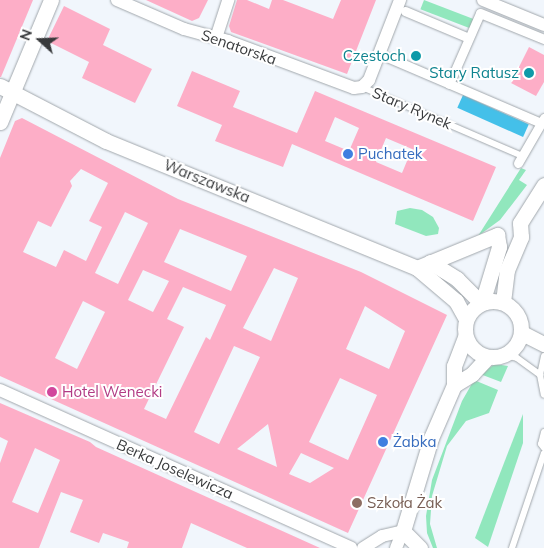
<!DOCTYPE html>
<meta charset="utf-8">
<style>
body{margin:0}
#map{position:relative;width:544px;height:548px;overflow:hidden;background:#f1f6fc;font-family:Mulish,sans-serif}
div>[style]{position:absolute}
.green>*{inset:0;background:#91e7bd;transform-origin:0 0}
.water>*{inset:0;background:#44c0e9;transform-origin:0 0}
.building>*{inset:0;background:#fdaec7}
.roads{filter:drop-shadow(0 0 1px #a1a7ac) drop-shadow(0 0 1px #a1a7ac)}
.service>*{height:6px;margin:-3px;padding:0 3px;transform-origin:3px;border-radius:3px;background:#fff}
.pedestrian>*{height:9px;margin:-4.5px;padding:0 4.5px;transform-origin:4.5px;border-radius:4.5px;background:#fff}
.minor>*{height:12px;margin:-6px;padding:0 6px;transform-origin:6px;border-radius:6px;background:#fff}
.tertiary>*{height:15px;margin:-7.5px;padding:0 7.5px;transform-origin:7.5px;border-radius:7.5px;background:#fff}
.tertiary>.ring{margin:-7.5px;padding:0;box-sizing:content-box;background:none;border:15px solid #fff;border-radius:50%}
.dots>*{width:14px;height:14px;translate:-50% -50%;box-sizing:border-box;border:2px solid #fff;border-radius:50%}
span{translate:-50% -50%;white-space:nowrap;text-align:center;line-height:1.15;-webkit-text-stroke:4px #fff;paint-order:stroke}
.street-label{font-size:15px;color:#383a3c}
.culture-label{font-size:15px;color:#0d838f}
.right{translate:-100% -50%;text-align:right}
.shop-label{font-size:15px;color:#366cbe}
.left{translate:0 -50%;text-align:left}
.hotel-label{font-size:15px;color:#b23c85}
.education-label{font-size:15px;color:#785e54}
.north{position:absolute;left:15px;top:15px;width:50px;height:50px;-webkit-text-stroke:4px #fff;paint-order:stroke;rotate:290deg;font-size:14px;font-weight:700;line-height:20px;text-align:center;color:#383a3c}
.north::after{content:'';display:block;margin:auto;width:18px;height:22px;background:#383a3c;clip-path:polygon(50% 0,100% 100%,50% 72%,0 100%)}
</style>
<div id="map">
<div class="green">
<i style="left:424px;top:0;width:53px;height:10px;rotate:21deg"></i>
<i style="clip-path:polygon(521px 168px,526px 170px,519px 180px,527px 185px,500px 220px,478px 236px)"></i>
<i style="clip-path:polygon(410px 208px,422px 210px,433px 217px,439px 228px,438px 234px,426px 236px,395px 224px,397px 211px)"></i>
<i style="clip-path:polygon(495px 364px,508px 366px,501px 382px,480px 374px)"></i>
<i style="clip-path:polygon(474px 380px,498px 390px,489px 413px,466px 421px,447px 446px,432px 496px,430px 524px,437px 548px,433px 548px,427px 533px,426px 516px,432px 480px,462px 401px)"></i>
<i style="clip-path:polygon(523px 414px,523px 443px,488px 547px,475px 538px)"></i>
</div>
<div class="water">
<i style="left:463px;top:95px;width:72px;height:14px;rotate:24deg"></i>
</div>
<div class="building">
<i style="clip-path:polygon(0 0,33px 0,1px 77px,0 77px)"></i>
<i style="clip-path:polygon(146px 0,208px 0,199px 18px,192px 21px)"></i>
<i style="clip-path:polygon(237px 0,247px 0,269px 9px,272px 0,283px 0,333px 19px,341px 0,376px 0,347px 74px,231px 32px,229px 26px)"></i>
<i style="clip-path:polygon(64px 6px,110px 29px,103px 45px,152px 69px,135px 103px,82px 78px,89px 62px,47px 41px)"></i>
<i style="clip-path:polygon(529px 47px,544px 55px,544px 82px,536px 96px,511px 83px)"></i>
<i style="clip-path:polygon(evenodd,192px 71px,240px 91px,233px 107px,297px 133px,315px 91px,496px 167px,473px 221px,292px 144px,283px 167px,215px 141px,222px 125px,177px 106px,192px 71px,335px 117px,359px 128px,349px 151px,325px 141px,335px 117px,192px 71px,386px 138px,412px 149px,402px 173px,376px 162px,386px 138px)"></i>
<i style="clip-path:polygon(evenodd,22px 118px,178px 199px,361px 272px,447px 315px,348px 533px,0 376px,0 158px,15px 121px,22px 118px,81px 169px,108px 183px,89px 221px,102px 227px,86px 261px,64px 250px,56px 267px,23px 252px,38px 221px,51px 227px,72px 186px,70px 181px,81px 169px,22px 118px,125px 212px,148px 223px,118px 284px,95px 273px,125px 212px,22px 118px,180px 229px,247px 256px,231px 291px,164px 262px,180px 229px,22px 118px,274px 268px,298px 278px,271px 341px,243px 328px,274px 268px,22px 118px,143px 270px,169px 281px,153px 312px,128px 300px,143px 270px,22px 118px,183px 287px,226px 305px,210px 340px,206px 337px,166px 419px,144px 409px,184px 327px,167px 319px,183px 287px,22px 118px,83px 301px,105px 312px,77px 369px,55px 358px,83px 301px,22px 118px,365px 306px,405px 331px,389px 369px,346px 349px,365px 306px,22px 118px,234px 346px,260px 357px,219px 444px,194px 432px,234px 346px,22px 118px,340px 378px,377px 395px,348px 460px,309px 442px,340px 378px,22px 118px,268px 424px,277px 467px,237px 449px,268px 424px,22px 118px,301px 453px,334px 468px,310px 483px,289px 474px,301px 453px)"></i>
<i style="clip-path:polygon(evenodd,0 403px,90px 442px,96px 447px,320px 548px,247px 548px,191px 523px,182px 548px,127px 548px,129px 542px,103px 533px,99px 543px,70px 532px,83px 500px,61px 492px,39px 548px,0 548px,0 463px,8px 441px,0 437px,0 403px,35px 448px,60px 460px,38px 513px,12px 502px,35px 448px)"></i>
</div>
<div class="roads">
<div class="service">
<i style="left:362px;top:87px;width:174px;rotate:23.3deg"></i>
<i style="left:506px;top:355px;width:11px;rotate:15deg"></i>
<i style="left:517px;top:358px;width:29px;rotate:36deg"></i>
<i style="left:544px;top:356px;width:19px;rotate:102deg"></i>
<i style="left:540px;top:375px;width:20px;rotate:79deg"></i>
<i style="left:544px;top:432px;width:12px;rotate:104deg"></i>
<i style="left:541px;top:444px;width:5px;rotate:53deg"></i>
<i style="left:512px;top:548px;width:100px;rotate:-71.4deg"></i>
</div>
<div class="pedestrian">
<i style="left:405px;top:11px;width:69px;rotate:22.9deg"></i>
<i style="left:387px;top:57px;width:168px;rotate:23.2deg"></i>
<i style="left:449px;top:84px;width:77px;rotate:-66.4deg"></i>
<i style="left:480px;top:13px;width:69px;rotate:22.1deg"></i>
<i style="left:518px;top:163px;width:52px;rotate:-60deg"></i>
</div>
<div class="minor">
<i style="left:117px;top:0;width:73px;rotate:23.4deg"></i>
<i style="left:184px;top:29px;width:46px;rotate:15.3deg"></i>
<i style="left:228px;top:41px;width:134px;rotate:20.5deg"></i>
<i style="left:354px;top:88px;width:8px;rotate:-7deg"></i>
<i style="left:362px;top:87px;width:10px;rotate:-45deg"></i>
<i style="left:369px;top:80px;width:86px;rotate:-68.8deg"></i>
<i style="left:483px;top:0;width:66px;rotate:22.3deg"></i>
<i style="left:216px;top:38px;width:40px;rotate:-72deg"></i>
<i style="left:0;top:390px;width:385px;rotate:24.2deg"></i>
<i style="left:363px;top:548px;width:22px;rotate:-32deg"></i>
<i style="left:382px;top:536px;width:22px;rotate:-13deg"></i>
<i style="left:396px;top:548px;width:18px;rotate:-68deg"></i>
</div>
<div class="tertiary">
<i style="left:0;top:86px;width:119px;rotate:27.4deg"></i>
<i style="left:106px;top:141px;width:336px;rotate:22.2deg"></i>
<i style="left:417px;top:268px;width:51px;rotate:40.2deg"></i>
<i style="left:456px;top:301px;width:21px;rotate:61deg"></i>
<i style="left:0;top:122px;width:132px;rotate:-67.3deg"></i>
<i style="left:430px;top:262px;width:32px;rotate:32deg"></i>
<i style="left:457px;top:279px;width:34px;rotate:45deg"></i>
<i style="left:417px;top:268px;width:87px;rotate:-22.4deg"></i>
<i class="ring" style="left:465px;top:301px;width:41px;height:41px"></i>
<i style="left:503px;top:302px;width:32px;rotate:-83deg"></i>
<i style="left:507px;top:270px;width:36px;rotate:-67deg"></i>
<i style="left:521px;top:237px;width:14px;rotate:-94deg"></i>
<i style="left:520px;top:223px;width:45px;rotate:-57.7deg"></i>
<i style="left:482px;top:303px;width:59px;rotate:-73.1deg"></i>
<i style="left:499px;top:247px;width:12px;rotate:-99deg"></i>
<i style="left:522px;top:333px;width:25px;rotate:27deg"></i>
<i style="left:454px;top:385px;width:21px;rotate:-31deg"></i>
<i style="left:472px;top:374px;width:23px;rotate:-47deg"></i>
<i style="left:420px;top:548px;width:24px;rotate:-135deg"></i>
<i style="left:403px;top:531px;width:97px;rotate:-73.2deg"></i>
<i style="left:431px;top:438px;width:58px;rotate:-66.5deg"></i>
<i style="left:454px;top:385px;width:19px;rotate:-90deg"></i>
<i style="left:454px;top:366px;width:31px;rotate:-69deg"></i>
</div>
</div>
<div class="dots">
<i style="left:416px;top:56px;background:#0f9aa8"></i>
<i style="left:529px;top:73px;background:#0f9aa8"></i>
<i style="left:348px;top:154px;background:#3f7fe0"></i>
<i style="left:52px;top:392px;background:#d1479c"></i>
<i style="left:383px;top:442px;background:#3f7fe0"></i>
<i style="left:357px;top:503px;background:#8d6e63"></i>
</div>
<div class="street-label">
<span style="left:239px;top:47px;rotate:19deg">Senatorska</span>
<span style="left:412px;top:108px;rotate:23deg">Stary Rynek</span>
<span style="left:207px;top:181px;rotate:22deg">Warszawska</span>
<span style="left:175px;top:469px;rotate:24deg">Berka Joselewicza</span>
</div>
<div class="culture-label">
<span class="right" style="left:406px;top:56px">Częstoch</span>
<span class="right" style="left:519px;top:73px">Stary Ratusz</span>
</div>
<div class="shop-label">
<span class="left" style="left:358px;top:154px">Puchatek</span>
<span class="left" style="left:393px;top:442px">Żabka</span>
</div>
<div class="hotel-label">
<span class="left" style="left:62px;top:392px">Hotel Wenecki</span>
</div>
<div class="education-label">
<span class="left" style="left:367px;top:503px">Szkoła Żak</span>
</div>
<div class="north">N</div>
</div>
